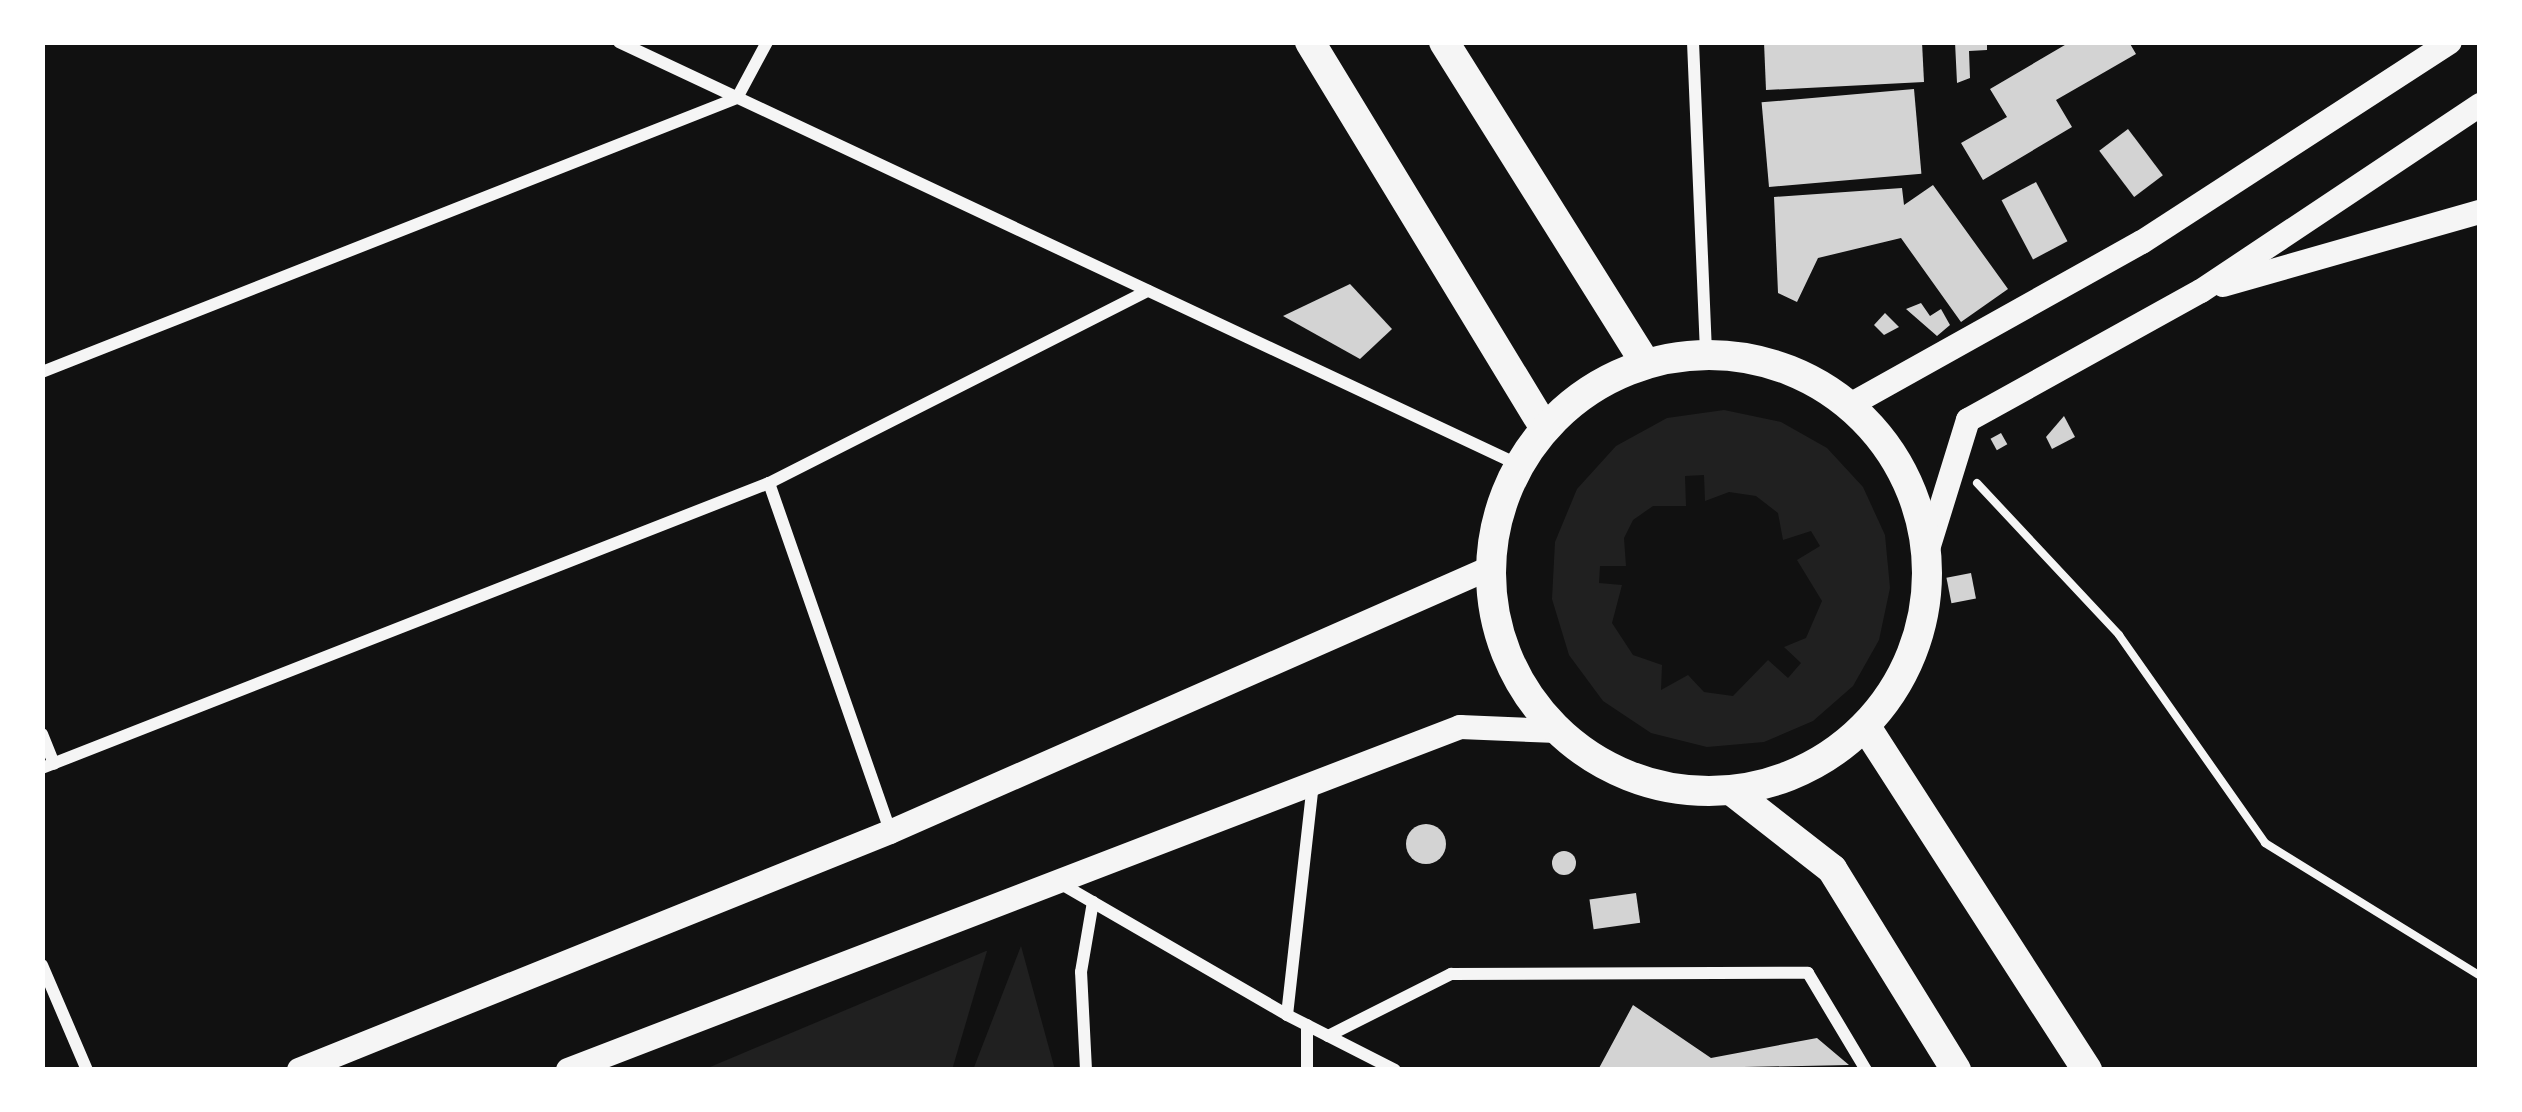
<!DOCTYPE html>
<style>
body{margin:0}
#map{position:relative;width:2522px;height:1112px;overflow:hidden;background:#111;font-family:"Zilla Slab",serif}
div>[style]{position:absolute}
.green>*{inset:0;background:#202020}
.building>*{inset:0;background:#d3d3d3;transform-origin:0 0}
.round{border-radius:50%}
.path>*{height:8px;margin:-4px;padding:0 4px;transform-origin:4px;border-radius:4px;background:#f5f5f5}
.minor>*{height:12px;margin:-6px;padding:0 6px;transform-origin:6px;border-radius:6px;background:#f5f5f5}
.secondary>*{height:24px;margin:-12px;padding:0 12px;transform-origin:12px;border-radius:12px;background:#f5f5f5}
.primary>*{height:30px;margin:-15px;padding:0 15px;transform-origin:15px;border-radius:15px;background:#f5f5f5}
.primary>.ring{margin:-15px;padding:0;box-sizing:content-box;background:none;border:30px solid #f5f5f5;border-radius:50%}
span{translate:-50% -50%;white-space:nowrap;text-align:center;line-height:1.15;-webkit-text-stroke:9px #fff;paint-order:stroke}
.frame{position:absolute;inset:0;border:45px solid #fff;pointer-events:none}
</style>
<div id="map">
<div class="green">
<i style="clip-path:polygon(evenodd,1724px 410px,1781px 422px,1827px 448px,1863px 487px,1885px 535px,1890px 588px,1879px 640px,1853px 686px,1813px 721px,1764px 742px,1707px 747px,1651px 733px,1603px 701px,1569px 655px,1552px 599px,1555px 542px,1577px 489px,1616px 446px,1667px 418px,1724px 410px,1704px 475px,1705px 501px,1729px 492px,1756px 496px,1778px 513px,1783px 540px,1811px 531px,1820px 546px,1797px 560px,1822px 601px,1806px 638px,1784px 647px,1801px 663px,1788px 678px,1768px 660px,1733px 696px,1704px 692px,1688px 675px,1661px 690px,1662px 665px,1633px 655px,1612px 623px,1622px 585px,1599px 583px,1600px 566px,1626px 566px,1624px 538px,1633px 520px,1653px 506px,1686px 506px,1685px 476px,1704px 475px)"></i>
<i style="clip-path:polygon(1021px 946px,1055px 1070px,973px 1070px)"></i>
<i style="clip-path:polygon(987px 951px,952px 1070px,703px 1070px,986px 951px)"></i>
</div>
<div class="building">
<i style="clip-path:polygon(1764px 42px,1922px 42px,1924px 82px,1766px 90px)"></i>
<i style="clip-path:polygon(1955px 42px,1987px 42px,1987px 50px,1969px 51px,1970px 78px,1957px 83px)"></i>
<i style="clip-path:polygon(2070px 42px,2129px 42px,2136px 54px,2056px 100px,2072px 127px,1983px 180px,1961px 143px,2007px 117px,1990px 89px)"></i>
<i style="left:1914px;top:89px;width:85px;height:153px;rotate:85deg"></i>
<i style="left:2128px;top:129px;width:58px;height:36px;rotate:53deg"></i>
<i style="left:2036px;top:182px;width:67px;height:39px;rotate:62deg"></i>
<i style="clip-path:polygon(1933px 185px,2008px 289px,1961px 322px,1901px 238px,1818px 258px,1797px 302px,1778px 293px,1774px 197px,1902px 188px,1904px 205px)"></i>
<i style="clip-path:polygon(1350px 284px,1392px 329px,1360px 359px,1283px 316px)"></i>
<i style="clip-path:polygon(1921px 303px,1930px 316px,1941px 309px,1950px 325px,1937px 336px,1906px 309px)"></i>
<i style="clip-path:polygon(1885px 313px,1899px 327px,1884px 335px,1874px 325px)"></i>
<i style="clip-path:polygon(2064px 416px,2075px 437px,2052px 449px,2046px 437px)"></i>
<i style="left:2001px;top:433px;width:13px;height:12px;rotate:61deg"></i>
<i style="left:1971px;top:573px;width:26px;height:25px;rotate:79deg"></i>
<i class="round" style="left:1406px;top:824px;width:40px;height:40px"></i>
<i class="round" style="left:1552px;top:851px;width:24px;height:24px"></i>
<i style="left:1636px;top:893px;width:30px;height:47px;rotate:82deg"></i>
<i style="clip-path:polygon(1633px 1005px,1711px 1058px,1817px 1038px,1849px 1065px,1598px 1070px)"></i>
</div>
<div class="path">
<i style="left:1977px;top:483px;width:208px;rotate:46.9deg"></i>
<i style="left:2119px;top:635px;width:254px;rotate:54.9deg"></i>
<i style="left:2265px;top:843px;width:253px;rotate:31.7deg"></i>
</div>
<div class="minor">
<i style="left:619px;top:42px;width:994px;rotate:25.17deg"></i>
<i style="left:1693px;top:42px;width:313px;rotate:87.6deg"></i>
<i style="left:42px;top:372px;width:747px;rotate:-21.52deg"></i>
<i style="left:737px;top:98px;width:64px;rotate:-61.8deg"></i>
<i style="left:769px;top:483px;width:368px;rotate:70.8deg"></i>
<i style="left:42px;top:734px;width:32px;rotate:68deg"></i>
<i style="left:42px;top:768px;width:781px;rotate:-21.41deg"></i>
<i style="left:769px;top:483px;width:425px;rotate:-26.9deg"></i>
<i style="left:1058px;top:882px;width:265px;rotate:30.1deg"></i>
<i style="left:1287px;top:1015px;width:231px;rotate:-83.6deg"></i>
<i style="left:42px;top:965px;width:114px;rotate:66.8deg"></i>
<i style="left:1287px;top:1015px;width:121px;rotate:27deg"></i>
<i style="left:1307px;top:1025px;width:45px;rotate:90deg"></i>
<i style="left:1328px;top:1036px;width:138px;rotate:-26.8deg"></i>
<i style="left:1451px;top:974px;width:357px;rotate:-0.2deg"></i>
<i style="left:1808px;top:973px;width:113px;rotate:59.1deg"></i>
<i style="left:1086px;top:1070px;width:98px;rotate:-92.9deg"></i>
<i style="left:1081px;top:972px;width:71px;rotate:-80.3deg"></i>
</div>
<div class="secondary">
<i style="left:2223px;top:285px;width:267px;rotate:-15.9deg"></i>
<i style="left:1850px;top:405px;width:334px;rotate:-29.2deg"></i>
<i style="left:2142px;top:242px;width:367px;rotate:-33deg"></i>
<i style="left:1928px;top:549px;width:135px;rotate:-72.8deg"></i>
<i style="left:1968px;top:420px;width:266px;rotate:-29deg"></i>
<i style="left:2201px;top:291px;width:335px;rotate:-33.7deg"></i>
<i style="left:299px;top:1070px;width:637px;rotate:-21.94deg"></i>
<i style="left:890px;top:832px;width:656px;rotate:-23.75deg"></i>
<i style="left:568px;top:1070px;width:956px;rotate:-21.03deg"></i>
<i style="left:1460px;top:727px;width:97px;rotate:2.4deg"></i>
</div>
<div class="primary">
<i style="left:1310px;top:42px;width:452px;rotate:58.7deg"></i>
<i style="left:1444px;top:42px;width:380px;rotate:57.9deg"></i>
<i class="ring" style="left:1491px;top:355px;width:406px;height:406px"></i>
<i style="left:1866px;top:727px;width:408px;rotate:57.2deg"></i>
<i style="left:1732px;top:791px;width:127px;rotate:38deg"></i>
<i style="left:1832px;top:869px;width:236px;rotate:58.3deg"></i>
</div>
<div class="frame"></div>
</div>
